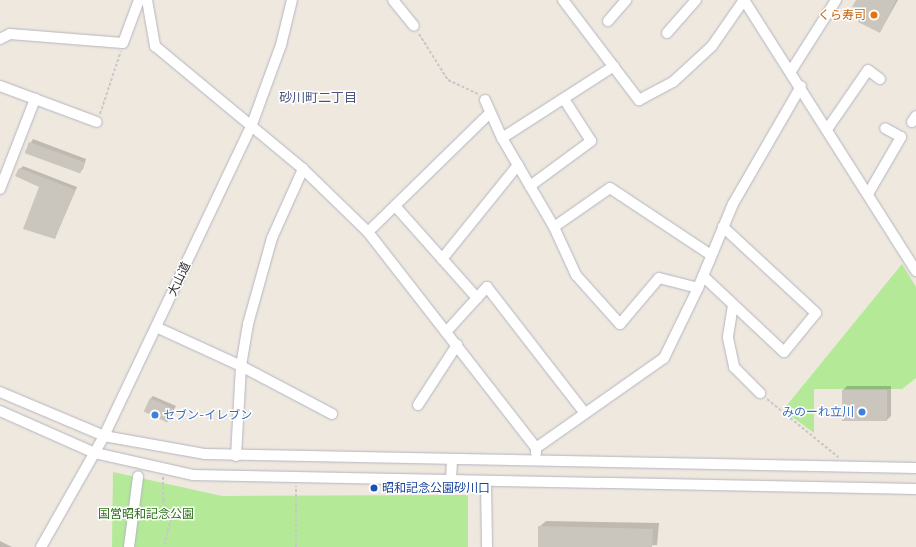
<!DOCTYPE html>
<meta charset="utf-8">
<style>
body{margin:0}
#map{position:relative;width:916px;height:547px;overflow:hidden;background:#efe8df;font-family:"Titillium Web","Noto Sans JP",sans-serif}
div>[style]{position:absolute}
.green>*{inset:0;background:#b4e998}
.shadow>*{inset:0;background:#0003}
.building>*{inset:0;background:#cbc6bd;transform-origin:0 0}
.path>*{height:2px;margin-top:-1px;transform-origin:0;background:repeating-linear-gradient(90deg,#c8c8c8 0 3px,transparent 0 5px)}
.roads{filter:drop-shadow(0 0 1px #b3b5c1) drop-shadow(0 0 1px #b3b5c1)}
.minor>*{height:10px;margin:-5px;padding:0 5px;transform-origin:5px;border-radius:5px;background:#fff}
.dots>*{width:11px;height:11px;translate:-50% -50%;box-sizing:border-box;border:2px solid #fff;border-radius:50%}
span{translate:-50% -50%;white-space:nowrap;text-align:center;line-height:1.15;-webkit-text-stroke:3px #fff;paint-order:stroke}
.food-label{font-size:12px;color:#c56008}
.right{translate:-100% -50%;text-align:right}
.street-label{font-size:12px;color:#2d2d2d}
.shop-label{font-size:12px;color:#366cbe}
.left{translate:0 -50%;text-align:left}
.transit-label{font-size:12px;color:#164399}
.park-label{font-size:12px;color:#297116}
.neighbourhood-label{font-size:13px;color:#495482}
</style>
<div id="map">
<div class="green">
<i style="clip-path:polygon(902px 264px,916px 287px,916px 378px,902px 389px,814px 389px,814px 433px,783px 410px)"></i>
<i style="clip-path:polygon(113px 472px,222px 496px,468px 495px,468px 547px,112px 547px)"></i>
</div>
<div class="shadow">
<i style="clip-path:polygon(857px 0,898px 0,880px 32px)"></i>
<i style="clip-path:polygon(33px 139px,86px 159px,83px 169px,80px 172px,25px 152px)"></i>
<i style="clip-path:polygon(23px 166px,77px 187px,55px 238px,40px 187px,20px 169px)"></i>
<i style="clip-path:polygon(847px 386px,891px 386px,891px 416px,886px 421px,843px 390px)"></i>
<i style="clip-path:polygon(153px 396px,176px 406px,167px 422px,150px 399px)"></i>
<i style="clip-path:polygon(546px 521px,659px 523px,657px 545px,539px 547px,539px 527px)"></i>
<i style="clip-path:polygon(0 541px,12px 547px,0 547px)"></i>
</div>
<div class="building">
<i style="clip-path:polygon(856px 0,896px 0,880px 33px,858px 22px,863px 12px,852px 7px)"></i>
<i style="left:29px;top:142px;width:59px;height:12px;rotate:20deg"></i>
<i style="clip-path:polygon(19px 168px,75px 190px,55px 239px,23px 229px,39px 187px,15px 176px)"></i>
<i style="left:842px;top:390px;width:45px;height:31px"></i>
<i style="left:150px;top:398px;width:26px;height:15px;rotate:25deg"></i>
<i style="clip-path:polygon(538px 526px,653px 529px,652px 547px,538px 547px)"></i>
</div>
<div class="path">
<i style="left:419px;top:34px;width:54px;rotate:57.8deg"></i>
<i style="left:448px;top:80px;width:33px;rotate:25deg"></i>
<i style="left:100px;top:114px;width:66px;rotate:-71.6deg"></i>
<i style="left:767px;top:399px;width:92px;rotate:39.2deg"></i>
<i style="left:163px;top:477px;width:23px;rotate:90deg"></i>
<i style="left:163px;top:500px;width:20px;rotate:66deg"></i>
<i style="left:171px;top:518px;width:30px;rotate:104deg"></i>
<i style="left:296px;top:547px;width:61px;rotate:-90deg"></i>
</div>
<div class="roads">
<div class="minor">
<i style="left:147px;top:0;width:47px;rotate:80.1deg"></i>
<i style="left:155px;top:46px;width:192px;rotate:39.7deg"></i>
<i style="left:303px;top:169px;width:91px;rotate:44.1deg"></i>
<i style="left:368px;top:232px;width:274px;rotate:52.1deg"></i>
<i style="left:393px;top:0;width:33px;rotate:51deg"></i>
<i style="left:563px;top:0;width:126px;rotate:52.8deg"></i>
<i style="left:639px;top:100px;width:38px;rotate:-28deg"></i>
<i style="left:673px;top:82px;width:53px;rotate:-42.7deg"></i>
<i style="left:712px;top:46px;width:56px;rotate:-55.2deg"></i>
<i style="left:744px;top:0;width:321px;rotate:57.6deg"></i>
<i style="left:608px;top:21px;width:28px;rotate:-49deg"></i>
<i style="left:667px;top:33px;width:44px;rotate:-48.7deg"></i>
<i style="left:0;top:39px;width:11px;rotate:-27deg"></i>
<i style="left:10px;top:34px;width:113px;rotate:4.6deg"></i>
<i style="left:123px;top:43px;width:46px;rotate:-69.6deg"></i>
<i style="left:791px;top:71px;width:84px;rotate:-57.6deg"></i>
<i style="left:0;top:86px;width:103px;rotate:20.4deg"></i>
<i style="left:485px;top:100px;width:42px;rotate:65.9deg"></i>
<i style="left:502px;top:138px;width:103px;rotate:59.7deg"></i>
<i style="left:554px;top:227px;width:53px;rotate:65.4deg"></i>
<i style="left:576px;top:275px;width:66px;rotate:48.1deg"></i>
<i style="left:620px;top:324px;width:60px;rotate:-49.7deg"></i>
<i style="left:659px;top:278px;width:40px;rotate:14.4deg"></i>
<i style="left:912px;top:122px;width:7px;rotate:-56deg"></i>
<i style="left:828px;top:128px;width:70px;rotate:-55.4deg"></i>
<i style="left:868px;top:70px;width:15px;rotate:37deg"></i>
<i style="left:502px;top:138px;width:133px;rotate:-32.7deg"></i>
<i style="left:530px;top:186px;width:76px;rotate:-36.4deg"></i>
<i style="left:591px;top:141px;width:50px;rotate:-122.7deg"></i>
<i style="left:0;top:189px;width:97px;rotate:-68.7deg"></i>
<i style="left:868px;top:194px;width:66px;rotate:-59.9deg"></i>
<i style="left:901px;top:137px;width:18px;rotate:-151deg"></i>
<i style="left:396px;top:207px;width:122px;rotate:48.3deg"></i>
<i style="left:554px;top:227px;width:68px;rotate:-34.9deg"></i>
<i style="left:610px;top:188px;width:121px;rotate:33.6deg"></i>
<i style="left:368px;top:232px;width:170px;rotate:-44.3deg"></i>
<i style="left:442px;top:259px;width:121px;rotate:-51deg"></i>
<i style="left:703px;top:276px;width:111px;rotate:43.2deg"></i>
<i style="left:784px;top:352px;width:50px;rotate:-50.6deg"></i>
<i style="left:816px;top:313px;width:127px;rotate:-137.2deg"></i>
<i style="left:733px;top:305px;width:33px;rotate:99deg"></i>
<i style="left:728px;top:338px;width:30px;rotate:78deg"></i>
<i style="left:734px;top:367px;width:37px;rotate:45deg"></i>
<i style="left:156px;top:327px;width:94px;rotate:24.6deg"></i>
<i style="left:241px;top:366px;width:103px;rotate:27.8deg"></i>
<i style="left:446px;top:332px;width:61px;rotate:-47.7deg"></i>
<i style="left:487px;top:287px;width:158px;rotate:52.2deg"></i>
<i style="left:0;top:392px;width:113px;rotate:22.9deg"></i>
<i style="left:104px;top:436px;width:103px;rotate:10.1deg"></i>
<i style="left:205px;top:454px;width:711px;rotate:1.13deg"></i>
<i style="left:418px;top:405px;width:72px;rotate:-57deg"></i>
<i style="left:0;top:411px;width:104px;rotate:23.9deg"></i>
<i style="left:95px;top:453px;width:100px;rotate:12.7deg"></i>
<i style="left:193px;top:475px;width:723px;rotate:1.11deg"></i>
<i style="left:536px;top:453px;width:5px;rotate:-90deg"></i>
<i style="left:536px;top:448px;width:156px;rotate:-35.1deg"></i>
<i style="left:664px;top:358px;width:78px;rotate:-64.1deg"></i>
<i style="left:698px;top:288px;width:91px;rotate:-67.4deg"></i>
<i style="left:733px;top:204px;width:136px;rotate:-60deg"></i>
<i style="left:236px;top:456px;width:90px;rotate:-86.8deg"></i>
<i style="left:241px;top:366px;width:43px;rotate:-80.5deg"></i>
<i style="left:248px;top:324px;width:89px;rotate:-74.4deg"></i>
<i style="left:272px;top:238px;width:76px;rotate:-65.8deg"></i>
<i style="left:451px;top:480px;width:21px;rotate:-87deg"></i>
<i style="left:486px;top:481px;width:66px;rotate:89.1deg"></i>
<i style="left:41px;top:547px;width:128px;rotate:-60.4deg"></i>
<i style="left:104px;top:436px;width:342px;rotate:-64.6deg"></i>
<i style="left:251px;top:127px;width:87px;rotate:-69.9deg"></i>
<i style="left:281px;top:45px;width:46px;rotate:-76.3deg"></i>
<i style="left:129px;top:547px;width:71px;rotate:-82.7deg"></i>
</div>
</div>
<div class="dots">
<i style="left:874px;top:15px;background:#e8710a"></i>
<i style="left:862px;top:412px;background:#3f7fe0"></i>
<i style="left:155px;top:415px;background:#3f7fe0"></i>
<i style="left:374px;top:488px;background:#1a4fb4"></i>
</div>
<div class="food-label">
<span class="right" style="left:866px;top:15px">くら寿司</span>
</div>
<div class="street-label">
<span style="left:179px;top:279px;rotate:-65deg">大山道</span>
</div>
<div class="shop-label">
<span class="right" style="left:854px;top:412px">みのーれ立川</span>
<span class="left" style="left:163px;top:415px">セブン-イレブン</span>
</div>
<div class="transit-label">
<span class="left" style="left:382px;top:488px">昭和記念公園砂川口</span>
</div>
<div class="park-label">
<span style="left:146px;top:514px">国営昭和記念公園</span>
</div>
<div class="neighbourhood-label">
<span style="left:318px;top:97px">砂川町二丁目</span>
</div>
</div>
